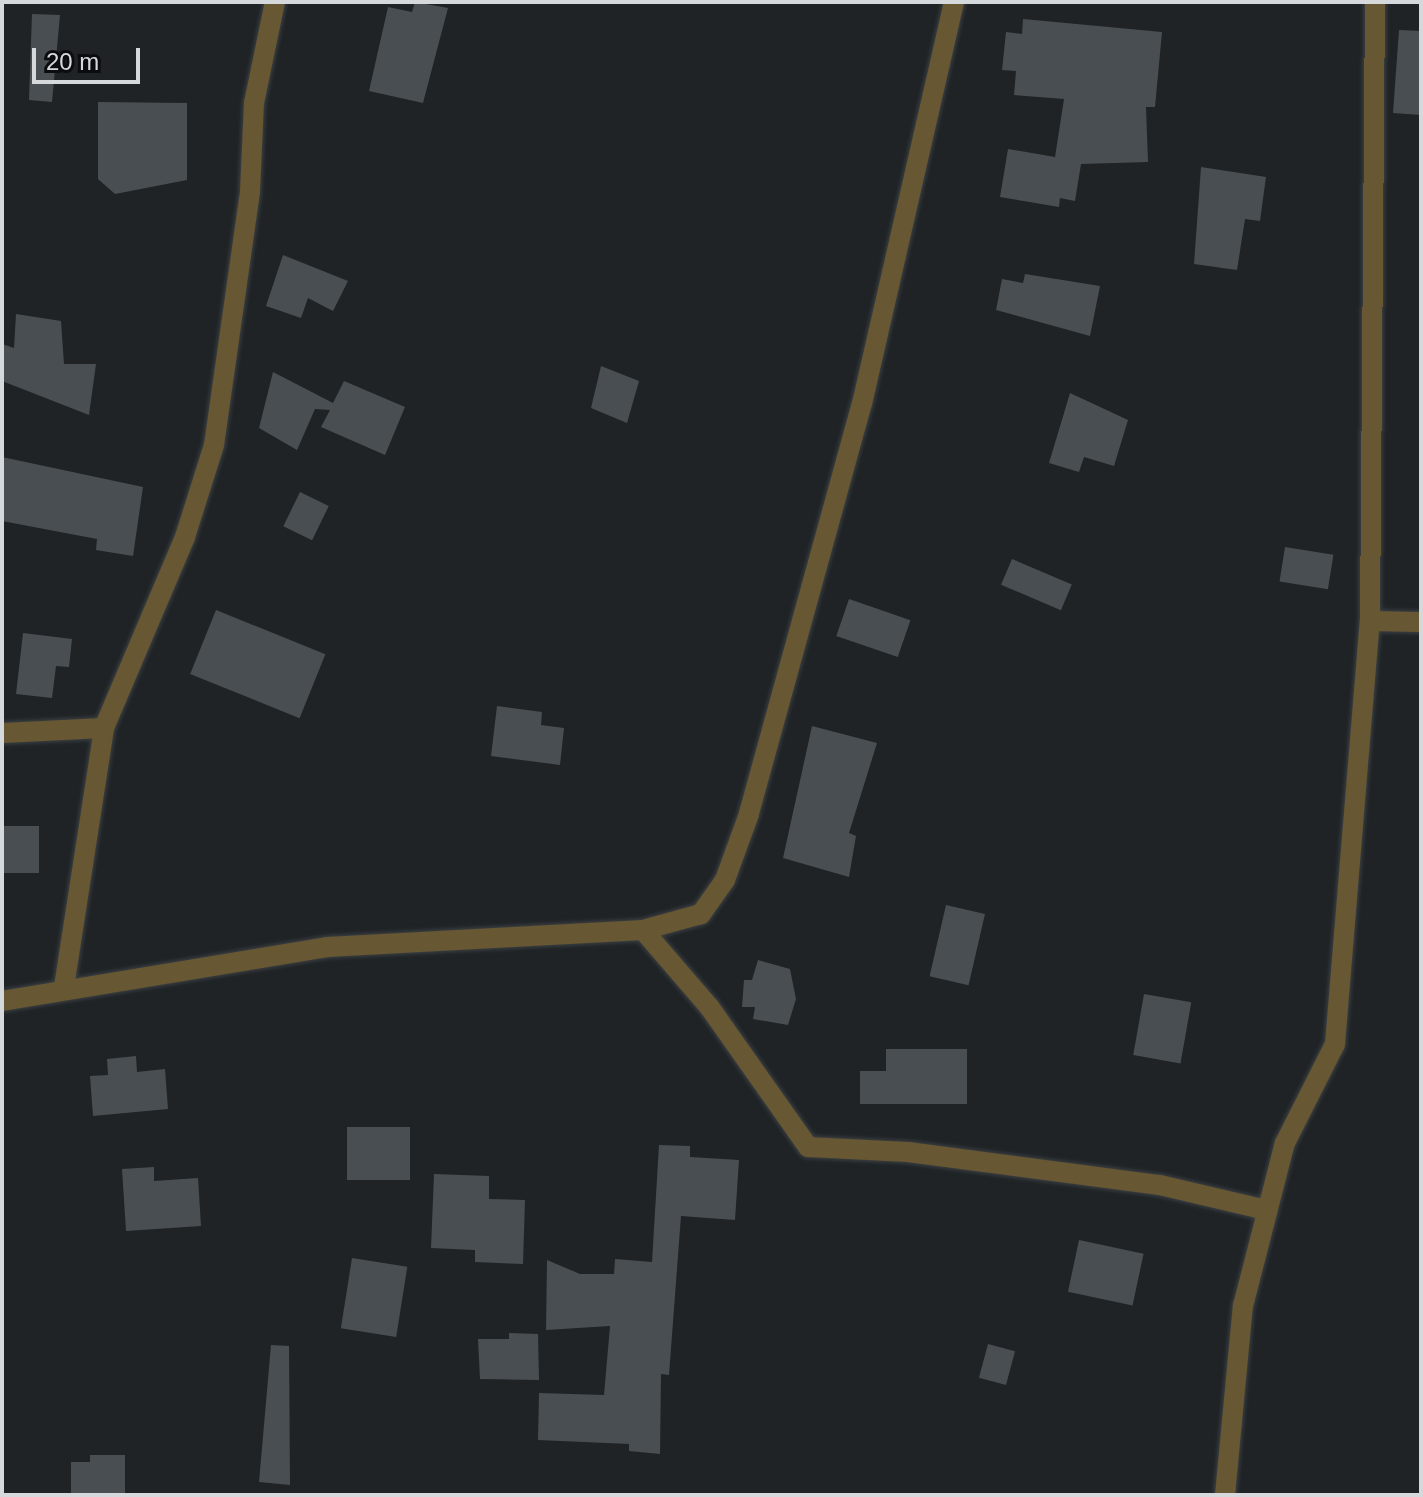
<!DOCTYPE html>
<style>
body{margin:0}
#map{position:relative;width:1423px;height:1497px;overflow:hidden;background:#1f2326;font-family:Helvetica,sans-serif}
div>[style]{position:absolute}
.building>*{inset:0;background:#494e52;transform-origin:0 0}
.roads{filter:drop-shadow(0 0 2px #3c4043) drop-shadow(0 0 2px #3c4043)}
.minor>*{height:20px;margin:-10px;padding:0 10px;transform-origin:10px;border-radius:10px;background:#675732}
span{translate:-50% -50%;white-space:nowrap;text-align:center;line-height:1.15;-webkit-text-stroke:7px #0a0c0e;paint-order:stroke}
.frame{position:absolute;inset:0;border:4px solid #d6d9db;pointer-events:none}
.scale{position:absolute;left:32px;top:48px;width:108px;height:36px;box-sizing:border-box;border:4px solid #d6d9db;border-top:0;padding-left:10px;font-size:24px;line-height:28px;white-space:nowrap;color:#d6d9db;-webkit-text-stroke:6px #0a0c0e;paint-order:stroke}
</style>
<div id="map">
<div class="building">
<i style="clip-path:polygon(415px 2px,448px 8px,423px 103px,369px 91px,388px 7px,412px 12px)"></i>
<i style="clip-path:polygon(32px 14px,60px 15px,52px 102px,29px 100px)"></i>
<i style="clip-path:polygon(1023px 19px,1162px 32px,1155px 107px,1146px 107px,1148px 162px,1081px 164px,1075px 201px,1060px 198px,1059px 207px,1000px 197px,1008px 149px,1055px 157px,1064px 99px,1014px 95px,1016px 71px,1002px 70px,1006px 32px,1022px 34px)"></i>
<i style="clip-path:polygon(1399px 30px,1421px 31px,1421px 115px,1393px 113px)"></i>
<i style="clip-path:polygon(98px 102px,187px 103px,187px 180px,115px 194px,98px 179px)"></i>
<i style="clip-path:polygon(1201px 167px,1266px 177px,1260px 221px,1245px 219px,1237px 270px,1194px 264px)"></i>
<i style="clip-path:polygon(283px 255px,348px 281px,333px 311px,308px 298px,301px 318px,266px 306px)"></i>
<i style="clip-path:polygon(1025px 274px,1100px 286px,1090px 336px,996px 310px,1002px 279px,1023px 283px)"></i>
<i style="clip-path:polygon(16px 314px,61px 321px,64px 364px,96px 364px,89px 415px,2px 381px,2px 344px,14px 348px)"></i>
<i style="clip-path:polygon(601px 366px,639px 381px,627px 423px,591px 408px)"></i>
<i style="clip-path:polygon(273px 372px,333px 403px,344px 381px,405px 407px,385px 455px,321px 427px,330px 410px,315px 409px,297px 450px,259px 428px)"></i>
<i style="clip-path:polygon(1070px 393px,1128px 420px,1114px 466px,1084px 457px,1079px 472px,1049px 463px)"></i>
<i style="clip-path:polygon(2px 457px,143px 487px,133px 556px,96px 550px,97px 539px,2px 521px)"></i>
<i style="left:300px;top:492px;width:32px;height:38px;rotate:26deg"></i>
<i style="left:1285px;top:547px;width:49px;height:35px;rotate:9deg"></i>
<i style="left:1012px;top:559px;width:65px;height:28px;rotate:23deg"></i>
<i style="left:849px;top:599px;width:65px;height:39px;rotate:19deg"></i>
<i style="left:216px;top:610px;width:118px;height:69px;rotate:22deg"></i>
<i style="clip-path:polygon(23px 633px,72px 639px,69px 667px,56px 666px,52px 698px,16px 694px)"></i>
<i style="clip-path:polygon(497px 706px,542px 712px,541px 725px,564px 728px,560px 765px,491px 756px)"></i>
<i style="clip-path:polygon(812px 726px,877px 743px,849px 833px,856px 836px,849px 877px,783px 858px)"></i>
<i style="left:2px;top:826px;width:37px;height:47px"></i>
<i style="left:946px;top:905px;width:40px;height:73px;rotate:13deg"></i>
<i style="clip-path:polygon(758px 960px,790px 969px,796px 999px,788px 1025px,753px 1019px,755px 1007px,742px 1007px,744px 980px,752px 980px)"></i>
<i style="left:1144px;top:994px;width:48px;height:62px;rotate:10deg"></i>
<i style="clip-path:polygon(886px 1049px,967px 1049px,967px 1104px,860px 1104px,860px 1071px,886px 1071px)"></i>
<i style="clip-path:polygon(136px 1056px,137px 1072px,165px 1069px,168px 1109px,93px 1116px,90px 1076px,108px 1075px,107px 1059px)"></i>
<i style="left:347px;top:1127px;width:63px;height:53px"></i>
<i style="clip-path:polygon(659px 1145px,690px 1146px,690px 1157px,739px 1160px,735px 1220px,681px 1216px,669px 1375px,661px 1374px,660px 1454px,629px 1451px,629px 1444px,538px 1440px,539px 1393px,604px 1395px,610px 1326px,546px 1330px,547px 1260px,580px 1274px,614px 1274px,615px 1259px,652px 1262px)"></i>
<i style="clip-path:polygon(154px 1167px,154px 1181px,198px 1178px,201px 1226px,126px 1231px,122px 1169px)"></i>
<i style="clip-path:polygon(434px 1174px,489px 1176px,489px 1199px,525px 1200px,523px 1264px,475px 1262px,475px 1250px,431px 1248px)"></i>
<i style="left:1079px;top:1240px;width:66px;height:53px;rotate:12deg"></i>
<i style="left:352px;top:1258px;width:56px;height:71px;rotate:9deg"></i>
<i style="clip-path:polygon(509px 1333px,538px 1334px,539px 1380px,480px 1379px,478px 1339px,509px 1339px)"></i>
<i style="left:988px;top:1344px;width:28px;height:35px;rotate:15deg"></i>
<i style="clip-path:polygon(271px 1345px,289px 1346px,290px 1485px,259px 1482px)"></i>
<i style="clip-path:polygon(90px 1455px,125px 1455px,125px 1495px,71px 1495px,71px 1462px,90px 1462px)"></i>
</div>
<div class="roads">
<div class="minor">
<i style="left:954px;top:2px;width:411px;rotate:102.9deg"></i>
<i style="left:862px;top:403px;width:426px;rotate:105.4deg"></i>
<i style="left:749px;top:814px;width:70px;rotate:110deg"></i>
<i style="left:725px;top:880px;width:42px;rotate:125.2deg"></i>
<i style="left:701px;top:914px;width:60px;rotate:164.6deg"></i>
<i style="left:643px;top:930px;width:103px;rotate:49.3deg"></i>
<i style="left:710px;top:1008px;width:170px;rotate:54.8deg"></i>
<i style="left:808px;top:1147px;width:100px;rotate:2.9deg"></i>
<i style="left:908px;top:1152px;width:254px;rotate:7.5deg"></i>
<i style="left:1160px;top:1185px;width:110px;rotate:13.2deg"></i>
<i style="left:1370px;top:621px;width:619px;rotate:-89.54deg"></i>
<i style="left:2px;top:733px;width:102px;rotate:-2.8deg"></i>
<i style="left:64px;top:987px;width:262px;rotate:-81.2deg"></i>
<i style="left:104px;top:728px;width:207px;rotate:-67deg"></i>
<i style="left:185px;top:537px;width:96px;rotate:-72.5deg"></i>
<i style="left:214px;top:445px;width:257px;rotate:-81.9deg"></i>
<i style="left:250px;top:191px;width:88px;rotate:-87.4deg"></i>
<i style="left:254px;top:103px;width:103px;rotate:-78.3deg"></i>
<i style="left:2px;top:1001px;width:330px;rotate:-9.4deg"></i>
<i style="left:328px;top:947px;width:315px;rotate:-3.1deg"></i>
<i style="left:1225px;top:1495px;width:190px;rotate:-84.6deg"></i>
<i style="left:1243px;top:1306px;width:168px;rotate:-75.6deg"></i>
<i style="left:1285px;top:1143px;width:111px;rotate:-63.2deg"></i>
<i style="left:1335px;top:1044px;width:424px;rotate:-85.3deg"></i>
<i style="left:1370px;top:621px;width:51px;rotate:1.1deg"></i>
</div>
</div>
<div class="frame"></div>
<div class="scale">20 m</div>
</div>
